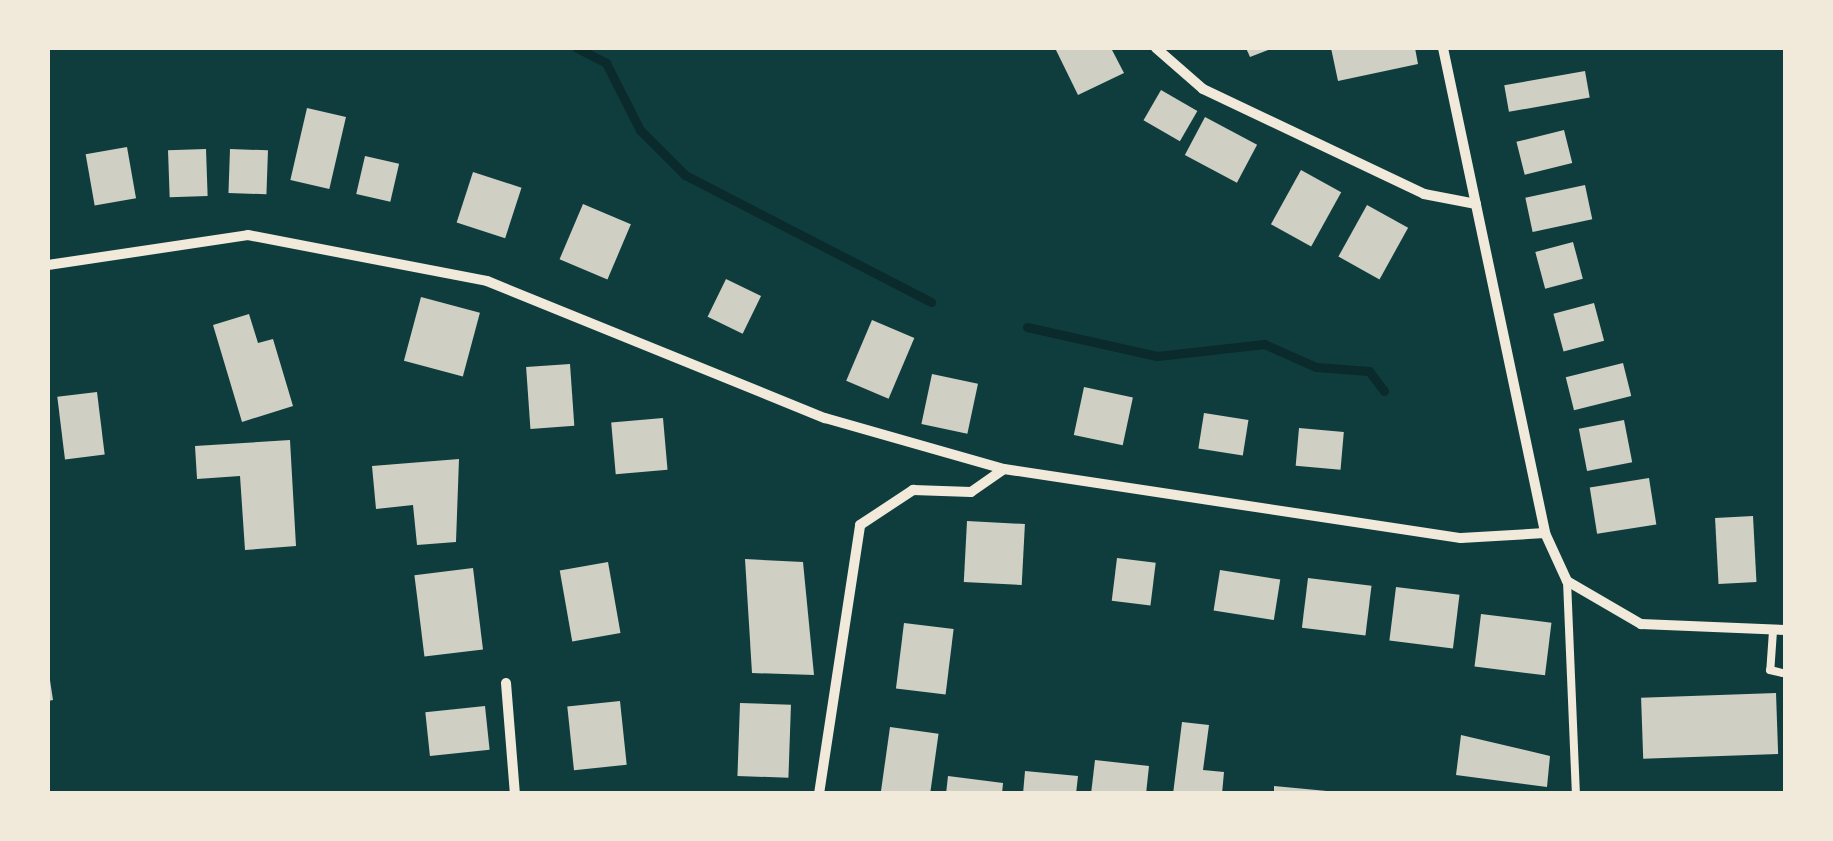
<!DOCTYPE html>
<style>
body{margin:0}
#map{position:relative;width:1833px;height:841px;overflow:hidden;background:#0f3d3e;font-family:"Roboto Serif",serif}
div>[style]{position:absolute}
.stream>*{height:9px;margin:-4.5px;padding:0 4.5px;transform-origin:4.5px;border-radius:4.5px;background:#0a2a2b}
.building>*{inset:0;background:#cfcfc3;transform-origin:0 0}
.service>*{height:8px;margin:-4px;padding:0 4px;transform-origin:4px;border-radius:4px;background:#f1e9da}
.minor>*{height:10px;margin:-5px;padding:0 5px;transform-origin:5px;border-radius:5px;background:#f1e9da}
span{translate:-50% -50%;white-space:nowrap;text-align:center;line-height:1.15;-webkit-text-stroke:8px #f1e9da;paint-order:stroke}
.frame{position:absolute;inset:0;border:50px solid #f1e9da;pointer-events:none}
</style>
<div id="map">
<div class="stream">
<i style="left:577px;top:48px;width:33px;rotate:27deg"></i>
<i style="left:606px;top:63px;width:75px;rotate:63.1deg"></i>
<i style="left:640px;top:130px;width:64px;rotate:45deg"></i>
<i style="left:685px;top:175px;width:277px;rotate:27.3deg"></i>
<i style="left:1027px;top:327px;width:133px;rotate:12.6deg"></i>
<i style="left:1157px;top:356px;width:108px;rotate:-6.4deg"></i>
<i style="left:1264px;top:344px;width:57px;rotate:23.9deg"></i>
<i style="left:1316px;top:367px;width:53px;rotate:4.3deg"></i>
<i style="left:1369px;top:371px;width:25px;rotate:53deg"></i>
</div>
<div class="building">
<i style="clip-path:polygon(1055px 48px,1111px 48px,1124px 73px,1078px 95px)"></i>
<i style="clip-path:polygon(1246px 48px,1273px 48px,1250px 57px)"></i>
<i style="clip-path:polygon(1331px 48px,1415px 48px,1418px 64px,1338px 81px)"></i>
<i style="left:1585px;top:71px;width:27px;height:82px;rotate:80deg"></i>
<i style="left:1161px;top:90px;width:42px;height:35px;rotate:30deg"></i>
<i style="left:307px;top:108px;width:40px;height:74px;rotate:13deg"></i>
<i style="left:1205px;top:117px;width:59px;height:43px;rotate:28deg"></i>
<i style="left:1564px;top:130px;width:34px;height:49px;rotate:76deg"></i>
<i style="left:127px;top:147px;width:52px;height:42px;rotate:80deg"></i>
<i style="left:206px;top:149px;width:47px;height:38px;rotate:88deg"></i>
<i style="left:230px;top:149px;width:38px;height:44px;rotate:2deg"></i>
<i style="left:365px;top:156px;width:35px;height:39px;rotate:13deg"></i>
<i style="left:1301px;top:170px;width:46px;height:62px;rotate:29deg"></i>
<i style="left:473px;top:172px;width:51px;height:53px;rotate:18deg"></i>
<i style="left:1585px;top:185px;width:35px;height:61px;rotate:78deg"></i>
<i style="left:583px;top:204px;width:52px;height:60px;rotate:23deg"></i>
<i style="left:1367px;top:205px;width:47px;height:59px;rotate:29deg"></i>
<i style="left:1573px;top:242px;width:38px;height:39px;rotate:75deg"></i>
<i style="left:726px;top:279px;width:39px;height:42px;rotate:26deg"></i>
<i style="left:421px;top:297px;width:61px;height:66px;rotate:15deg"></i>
<i style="left:1594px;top:303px;width:39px;height:42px;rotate:75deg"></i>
<i style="clip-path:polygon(249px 314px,258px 343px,273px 339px,293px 406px,242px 422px,213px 325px)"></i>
<i style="left:872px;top:320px;width:46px;height:66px;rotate:23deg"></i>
<i style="left:1623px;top:363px;width:34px;height:59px;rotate:76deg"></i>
<i style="left:570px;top:364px;width:62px;height:44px;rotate:86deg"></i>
<i style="left:932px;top:374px;width:47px;height:51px;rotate:12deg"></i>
<i style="left:1084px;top:387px;width:50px;height:49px;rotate:12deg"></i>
<i style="left:97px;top:392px;width:63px;height:40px;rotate:83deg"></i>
<i style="left:1204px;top:413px;width:45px;height:36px;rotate:9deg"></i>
<i style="left:663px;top:418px;width:52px;height:52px;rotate:85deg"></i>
<i style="left:1624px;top:420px;width:43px;height:46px;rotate:79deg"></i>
<i style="left:1299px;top:428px;width:45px;height:38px;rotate:5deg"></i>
<i style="clip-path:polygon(290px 440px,296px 546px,245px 550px,240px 476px,197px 479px,195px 446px)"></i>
<i style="clip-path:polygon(459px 459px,456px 542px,417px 545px,413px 505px,376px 509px,372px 466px)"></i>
<i style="left:1649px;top:478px;width:47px;height:60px;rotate:81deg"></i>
<i style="left:1753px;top:516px;width:66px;height:38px;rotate:87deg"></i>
<i style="left:967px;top:521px;width:58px;height:61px;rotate:3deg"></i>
<i style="left:1117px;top:558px;width:39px;height:43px;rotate:7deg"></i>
<i style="clip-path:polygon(745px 559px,803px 562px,814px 675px,752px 673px)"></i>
<i style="left:608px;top:562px;width:72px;height:49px;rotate:80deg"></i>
<i style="left:473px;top:568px;width:82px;height:59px;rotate:83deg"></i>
<i style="left:1220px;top:570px;width:61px;height:41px;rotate:9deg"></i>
<i style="left:1308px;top:578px;width:64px;height:50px;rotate:7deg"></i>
<i style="left:1396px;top:587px;width:64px;height:54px;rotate:7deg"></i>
<i style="left:1481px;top:614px;width:71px;height:53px;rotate:7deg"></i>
<i style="left:904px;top:623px;width:50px;height:66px;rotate:7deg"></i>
<i style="clip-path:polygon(48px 667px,53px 700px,48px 701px)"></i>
<i style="left:1776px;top:693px;width:61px;height:135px;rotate:88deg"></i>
<i style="left:620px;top:701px;width:64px;height:53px;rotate:84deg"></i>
<i style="left:740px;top:703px;width:51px;height:73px;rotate:2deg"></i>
<i style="left:485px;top:706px;width:44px;height:60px;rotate:84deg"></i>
<i style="clip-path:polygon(1182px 722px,1209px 725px,1203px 770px,1224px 772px,1222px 794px,1173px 794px)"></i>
<i style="left:890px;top:727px;width:49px;height:68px;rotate:8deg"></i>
<i style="clip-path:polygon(1461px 735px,1550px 756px,1547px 787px,1456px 775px)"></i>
<i style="clip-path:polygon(1095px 760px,1149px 766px,1146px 794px,1091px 794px)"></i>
<i style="clip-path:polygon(1025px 771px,1078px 776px,1076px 794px,1023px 794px)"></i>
<i style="clip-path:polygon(948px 776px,1003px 783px,1002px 794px,946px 794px)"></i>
<i style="clip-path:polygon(1274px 786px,1327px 791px,1327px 794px,1274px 794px)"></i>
</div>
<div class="service">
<i style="left:1567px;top:581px;width:213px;rotate:87.6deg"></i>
<i style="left:1773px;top:631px;width:39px;rotate:94deg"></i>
<i style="left:1770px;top:670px;width:12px;rotate:14deg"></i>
</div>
<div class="minor">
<i style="left:1156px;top:48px;width:62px;rotate:41.1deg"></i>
<i style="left:1203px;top:89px;width:245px;rotate:25.4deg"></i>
<i style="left:1424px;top:194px;width:53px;rotate:10.9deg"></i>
<i style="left:1443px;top:48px;width:496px;rotate:78.1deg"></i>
<i style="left:1545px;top:533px;width:53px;rotate:65.4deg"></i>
<i style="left:1567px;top:581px;width:86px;rotate:30.2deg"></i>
<i style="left:1641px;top:624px;width:145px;rotate:2.4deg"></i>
<i style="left:48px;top:265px;width:202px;rotate:-8.5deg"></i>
<i style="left:248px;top:235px;width:243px;rotate:10.9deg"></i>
<i style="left:487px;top:281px;width:365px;rotate:22.1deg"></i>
<i style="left:825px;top:418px;width:186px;rotate:15.9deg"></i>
<i style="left:1004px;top:469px;width:462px;rotate:8.6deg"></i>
<i style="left:1461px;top:538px;width:84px;rotate:-3.4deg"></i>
<i style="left:506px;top:683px;width:111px;rotate:85.4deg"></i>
<i style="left:819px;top:794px;width:272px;rotate:-81.3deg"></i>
<i style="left:860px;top:525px;width:64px;rotate:-33.4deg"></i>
<i style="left:913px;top:490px;width:58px;rotate:2deg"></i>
<i style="left:971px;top:492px;width:40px;rotate:-34.9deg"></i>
</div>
<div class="frame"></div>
</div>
